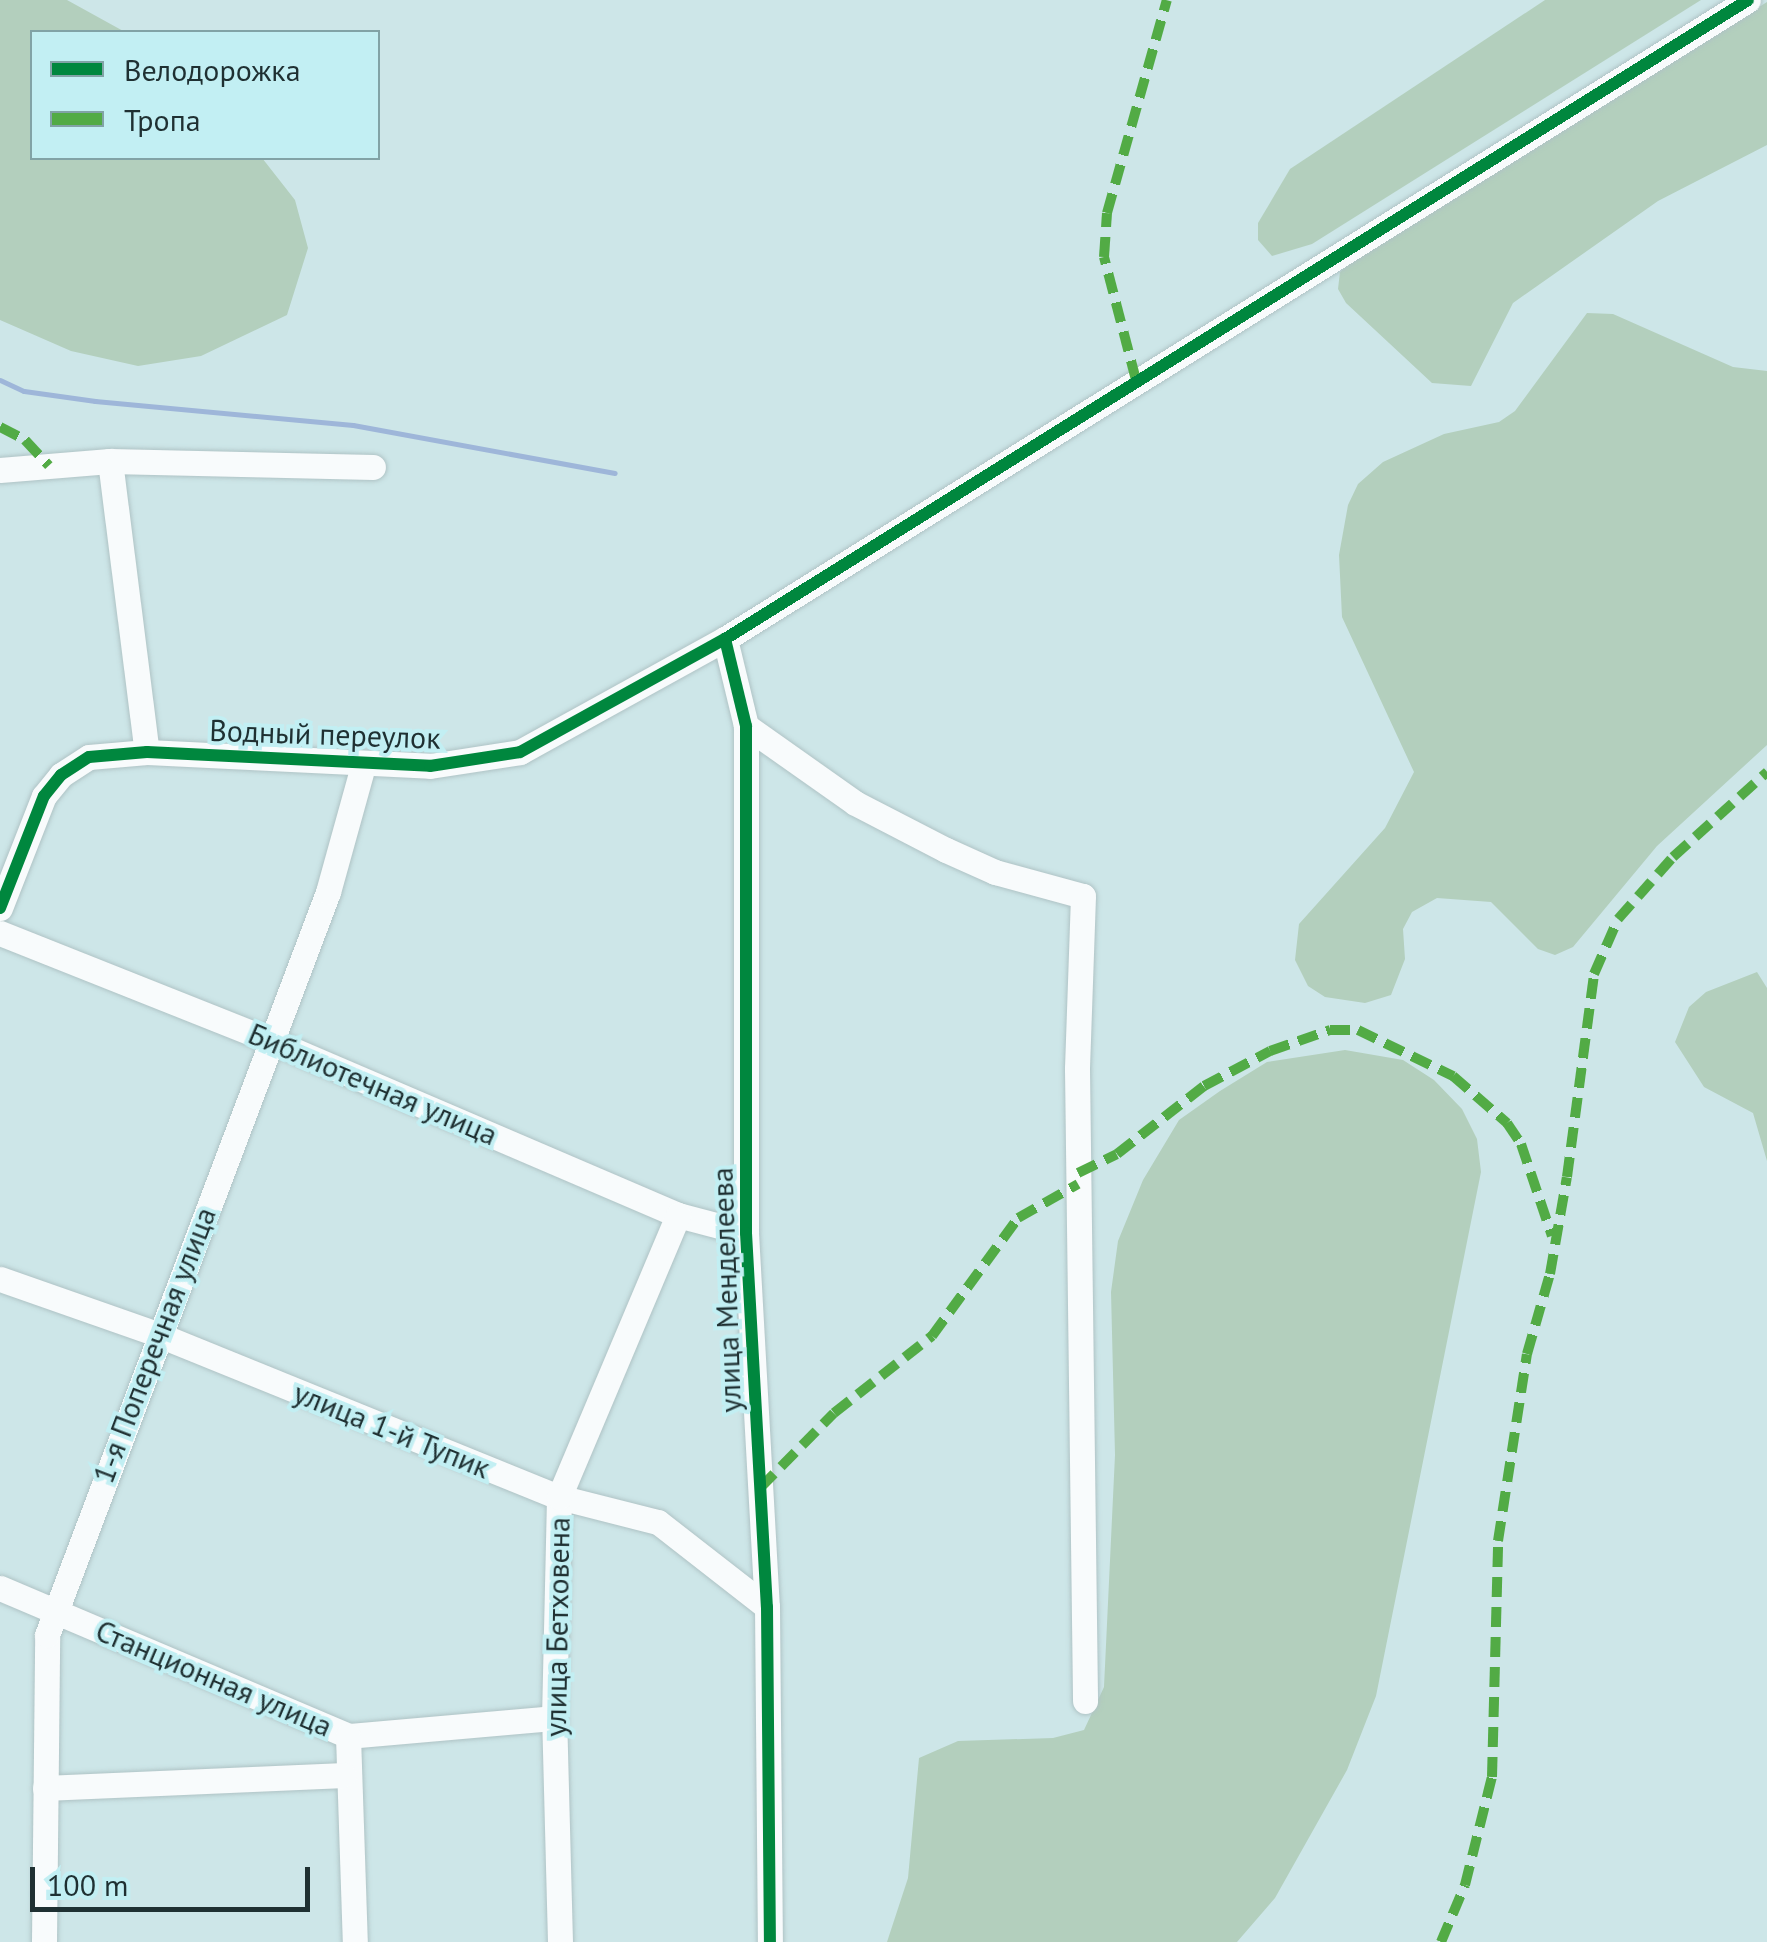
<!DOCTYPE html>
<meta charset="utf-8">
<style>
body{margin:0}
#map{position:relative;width:1767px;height:1942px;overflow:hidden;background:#cde6e8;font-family:"PT Sans",sans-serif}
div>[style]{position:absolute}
.green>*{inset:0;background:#b3cfbd}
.stream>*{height:5px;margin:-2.5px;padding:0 2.5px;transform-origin:2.5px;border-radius:2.5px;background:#9eb6d9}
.roads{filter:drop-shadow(0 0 2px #afc3c5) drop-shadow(0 0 2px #afc3c5)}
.minor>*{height:25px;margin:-12.5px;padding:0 12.5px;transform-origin:12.5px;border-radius:12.5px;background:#f8fbfc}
.quiet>*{height:10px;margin-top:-5px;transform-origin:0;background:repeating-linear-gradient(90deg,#52ab45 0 20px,transparent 0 30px)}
.cycleway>*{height:12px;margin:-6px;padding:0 6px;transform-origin:6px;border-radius:6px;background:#00873e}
span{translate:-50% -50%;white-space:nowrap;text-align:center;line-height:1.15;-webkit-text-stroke:8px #c2eff3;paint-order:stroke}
.street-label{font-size:30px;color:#1f3032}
.legend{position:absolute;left:30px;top:30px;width:350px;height:130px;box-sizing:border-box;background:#c2eff3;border:2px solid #81a3a6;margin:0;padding:12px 18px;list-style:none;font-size:30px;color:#1f3032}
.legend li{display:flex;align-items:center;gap:20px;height:50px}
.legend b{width:50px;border:2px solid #81a3a6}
.scale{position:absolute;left:30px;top:1867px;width:280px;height:45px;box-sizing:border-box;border:5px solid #1f3032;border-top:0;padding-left:12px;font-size:30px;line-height:35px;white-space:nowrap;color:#1f3032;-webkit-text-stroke:8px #c2eff3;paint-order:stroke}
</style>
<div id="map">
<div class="green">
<i style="clip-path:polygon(0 0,67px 0,125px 32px,32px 32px,32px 158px,262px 158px,266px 163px,295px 200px,308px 248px,287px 315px,201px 356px,138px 366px,71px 351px,0 320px)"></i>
<i style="clip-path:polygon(1545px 0,1701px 0,1312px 244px,1272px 256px,1258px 240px,1258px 223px,1290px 169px)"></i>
<i style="clip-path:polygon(1767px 2px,1767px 145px,1658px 201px,1513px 303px,1471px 386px,1432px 383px,1346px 303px,1338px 289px,1340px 272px,1353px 260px)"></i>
<i style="clip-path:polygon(1587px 313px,1613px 314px,1733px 367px,1767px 371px,1767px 745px,1657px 846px,1573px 947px,1555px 955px,1538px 949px,1491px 902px,1437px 898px,1412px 912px,1403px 929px,1405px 959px,1391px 995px,1365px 1003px,1325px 997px,1308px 986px,1295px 960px,1299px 924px,1385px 828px,1414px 772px,1342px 617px,1339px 555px,1348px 505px,1358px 484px,1383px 462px,1444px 434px,1499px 422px,1515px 411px)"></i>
<i style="clip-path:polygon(1757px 972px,1767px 988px,1767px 1161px,1753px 1113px,1704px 1087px,1675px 1042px,1689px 1007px,1706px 992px)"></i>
<i style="clip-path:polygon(1345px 1050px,1403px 1060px,1434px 1080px,1462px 1109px,1477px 1139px,1481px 1172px,1376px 1696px,1347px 1770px,1275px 1898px,1237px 1942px,887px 1942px,908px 1878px,919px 1758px,958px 1741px,1053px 1738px,1084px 1730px,1104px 1687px,1115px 1455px,1111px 1292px,1118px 1241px,1143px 1180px,1179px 1120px,1220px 1091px,1267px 1062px)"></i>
</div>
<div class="stream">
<i style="left:0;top:380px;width:26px;rotate:25deg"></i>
<i style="left:24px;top:391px;width:72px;rotate:8deg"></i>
<i style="left:95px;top:401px;width:259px;rotate:5.3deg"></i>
<i style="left:353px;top:425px;width:266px;rotate:10.4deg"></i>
</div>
<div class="roads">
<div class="minor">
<i style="left:110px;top:461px;width:293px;rotate:82.8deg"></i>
<i style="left:0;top:470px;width:110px;rotate:-4.7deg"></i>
<i style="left:110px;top:461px;width:263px;rotate:1.3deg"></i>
<i style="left:725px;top:639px;width:89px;rotate:76.4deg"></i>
<i style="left:746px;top:726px;width:507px;rotate:90deg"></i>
<i style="left:746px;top:1233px;width:375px;rotate:86.8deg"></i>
<i style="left:767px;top:1607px;width:335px;rotate:89.5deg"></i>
<i style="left:746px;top:726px;width:133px;rotate:35.2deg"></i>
<i style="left:855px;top:803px;width:102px;rotate:27.3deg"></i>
<i style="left:946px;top:850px;width:54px;rotate:24.2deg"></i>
<i style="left:995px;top:872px;width:91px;rotate:15.3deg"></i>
<i style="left:1083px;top:896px;width:173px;rotate:92deg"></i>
<i style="left:1077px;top:1069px;width:632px;rotate:89.27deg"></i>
<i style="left:0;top:908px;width:120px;rotate:-68.6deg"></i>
<i style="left:44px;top:796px;width:27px;rotate:-51deg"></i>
<i style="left:61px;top:775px;width:33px;rotate:-33deg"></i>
<i style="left:89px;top:757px;width:58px;rotate:-4.9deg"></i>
<i style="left:147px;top:752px;width:283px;rotate:2.8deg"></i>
<i style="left:430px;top:766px;width:91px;rotate:-8.8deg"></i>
<i style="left:520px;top:752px;width:234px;rotate:-28.9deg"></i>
<i style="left:725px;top:639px;width:1206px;rotate:-31.99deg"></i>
<i style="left:0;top:933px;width:293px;rotate:21.7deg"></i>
<i style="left:272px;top:1041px;width:442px;rotate:23.2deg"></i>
<i style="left:678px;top:1215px;width:70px;rotate:14.8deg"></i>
<i style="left:0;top:1279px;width:166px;rotate:19.3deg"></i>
<i style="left:157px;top:1334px;width:434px;rotate:22.1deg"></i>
<i style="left:559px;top:1497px;width:102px;rotate:14.2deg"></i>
<i style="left:658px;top:1522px;width:138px;rotate:37.9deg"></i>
<i style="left:0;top:1588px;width:378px;rotate:23deg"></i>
<i style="left:348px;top:1736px;width:207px;rotate:-5deg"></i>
<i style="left:348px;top:1736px;width:206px;rotate:88.1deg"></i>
<i style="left:45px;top:1788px;width:299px;rotate:-2.5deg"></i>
<i style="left:44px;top:1942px;width:307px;rotate:-89.4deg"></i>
<i style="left:47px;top:1635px;width:794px;rotate:-69.28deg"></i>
<i style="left:328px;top:892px;width:131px;rotate:-74.5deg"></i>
<i style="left:560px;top:1942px;width:224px;rotate:-91.5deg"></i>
<i style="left:554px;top:1718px;width:221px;rotate:-88.7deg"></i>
<i style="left:559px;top:1497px;width:306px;rotate:-67.1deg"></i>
</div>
</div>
<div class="quiet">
<i style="left:1136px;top:380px;width:127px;rotate:-104.6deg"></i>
<i style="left:1104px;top:257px;width:44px;rotate:-86.1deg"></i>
<i style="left:1107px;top:213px;width:221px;rotate:-74.3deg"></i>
<i style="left:0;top:427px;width:28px;rotate:27deg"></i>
<i style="left:25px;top:440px;width:35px;rotate:47deg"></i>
<i style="left:1078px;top:1173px;width:43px;rotate:-26deg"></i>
<i style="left:1117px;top:1154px;width:110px;rotate:-38deg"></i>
<i style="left:1204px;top:1086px;width:75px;rotate:-27.9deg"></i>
<i style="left:1270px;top:1051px;width:64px;rotate:-19.3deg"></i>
<i style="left:1330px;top:1030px;width:28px"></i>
<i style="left:1358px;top:1030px;width:106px;rotate:25.8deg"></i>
<i style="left:1453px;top:1076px;width:72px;rotate:41deg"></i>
<i style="left:1507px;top:1123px;width:25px;rotate:56deg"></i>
<i style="left:1521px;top:1144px;width:97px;rotate:71.4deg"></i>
<i style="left:760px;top:1488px;width:105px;rotate:-45.4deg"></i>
<i style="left:834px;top:1413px;width:125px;rotate:-38.2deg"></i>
<i style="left:932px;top:1336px;width:146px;rotate:-53.9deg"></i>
<i style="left:1018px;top:1218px;width:69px;rotate:-29.5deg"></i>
<i style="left:1441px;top:1942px;width:62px;rotate:-67.2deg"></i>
<i style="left:1465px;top:1885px;width:111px;rotate:-76deg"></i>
<i style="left:1492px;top:1777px;width:236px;rotate:-88.5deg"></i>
<i style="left:1498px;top:1541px;width:189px;rotate:-81.2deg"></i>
<i style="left:1527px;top:1354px;width:83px;rotate:-74deg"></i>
<i style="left:1550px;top:1274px;width:98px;rotate:-80.1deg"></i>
<i style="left:1567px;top:1177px;width:205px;rotate:-82.4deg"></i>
<i style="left:1594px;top:974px;width:60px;rotate:-66.4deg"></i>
<i style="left:1618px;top:919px;width:83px;rotate:-48.4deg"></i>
<i style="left:1673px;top:857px;width:127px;rotate:-42.1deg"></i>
</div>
<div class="cycleway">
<i style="left:725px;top:639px;width:89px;rotate:76.4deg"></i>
<i style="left:746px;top:726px;width:507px;rotate:90deg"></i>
<i style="left:746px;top:1233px;width:375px;rotate:86.8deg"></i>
<i style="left:767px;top:1607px;width:335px;rotate:89.5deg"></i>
<i style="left:0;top:908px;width:120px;rotate:-68.6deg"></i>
<i style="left:44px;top:796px;width:27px;rotate:-51deg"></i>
<i style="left:61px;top:775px;width:33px;rotate:-33deg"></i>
<i style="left:89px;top:757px;width:58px;rotate:-4.9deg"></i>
<i style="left:147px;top:752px;width:283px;rotate:2.8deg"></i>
<i style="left:430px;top:766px;width:91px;rotate:-8.8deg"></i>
<i style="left:520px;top:752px;width:234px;rotate:-28.9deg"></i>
<i style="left:725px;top:639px;width:1206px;rotate:-31.99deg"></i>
</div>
<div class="street-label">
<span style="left:325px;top:734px;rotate:2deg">Водный переулок</span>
<span style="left:373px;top:1084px;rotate:23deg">Библиотечная улица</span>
<span style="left:726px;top:1290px;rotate:-92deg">улица Менделеева</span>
<span style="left:154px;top:1345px;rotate:-69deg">1-я Поперечная улица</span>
<span style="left:392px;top:1430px;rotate:22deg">улица 1-й Тупик</span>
<span style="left:557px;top:1627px;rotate:-89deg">улица Бетховена</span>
<span style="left:214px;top:1678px;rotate:23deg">Станционная улица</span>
</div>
<ul class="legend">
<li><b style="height:12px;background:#00873e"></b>Велодорожка</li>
<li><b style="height:12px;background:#52ab45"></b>Тропа</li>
</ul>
<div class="scale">100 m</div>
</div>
